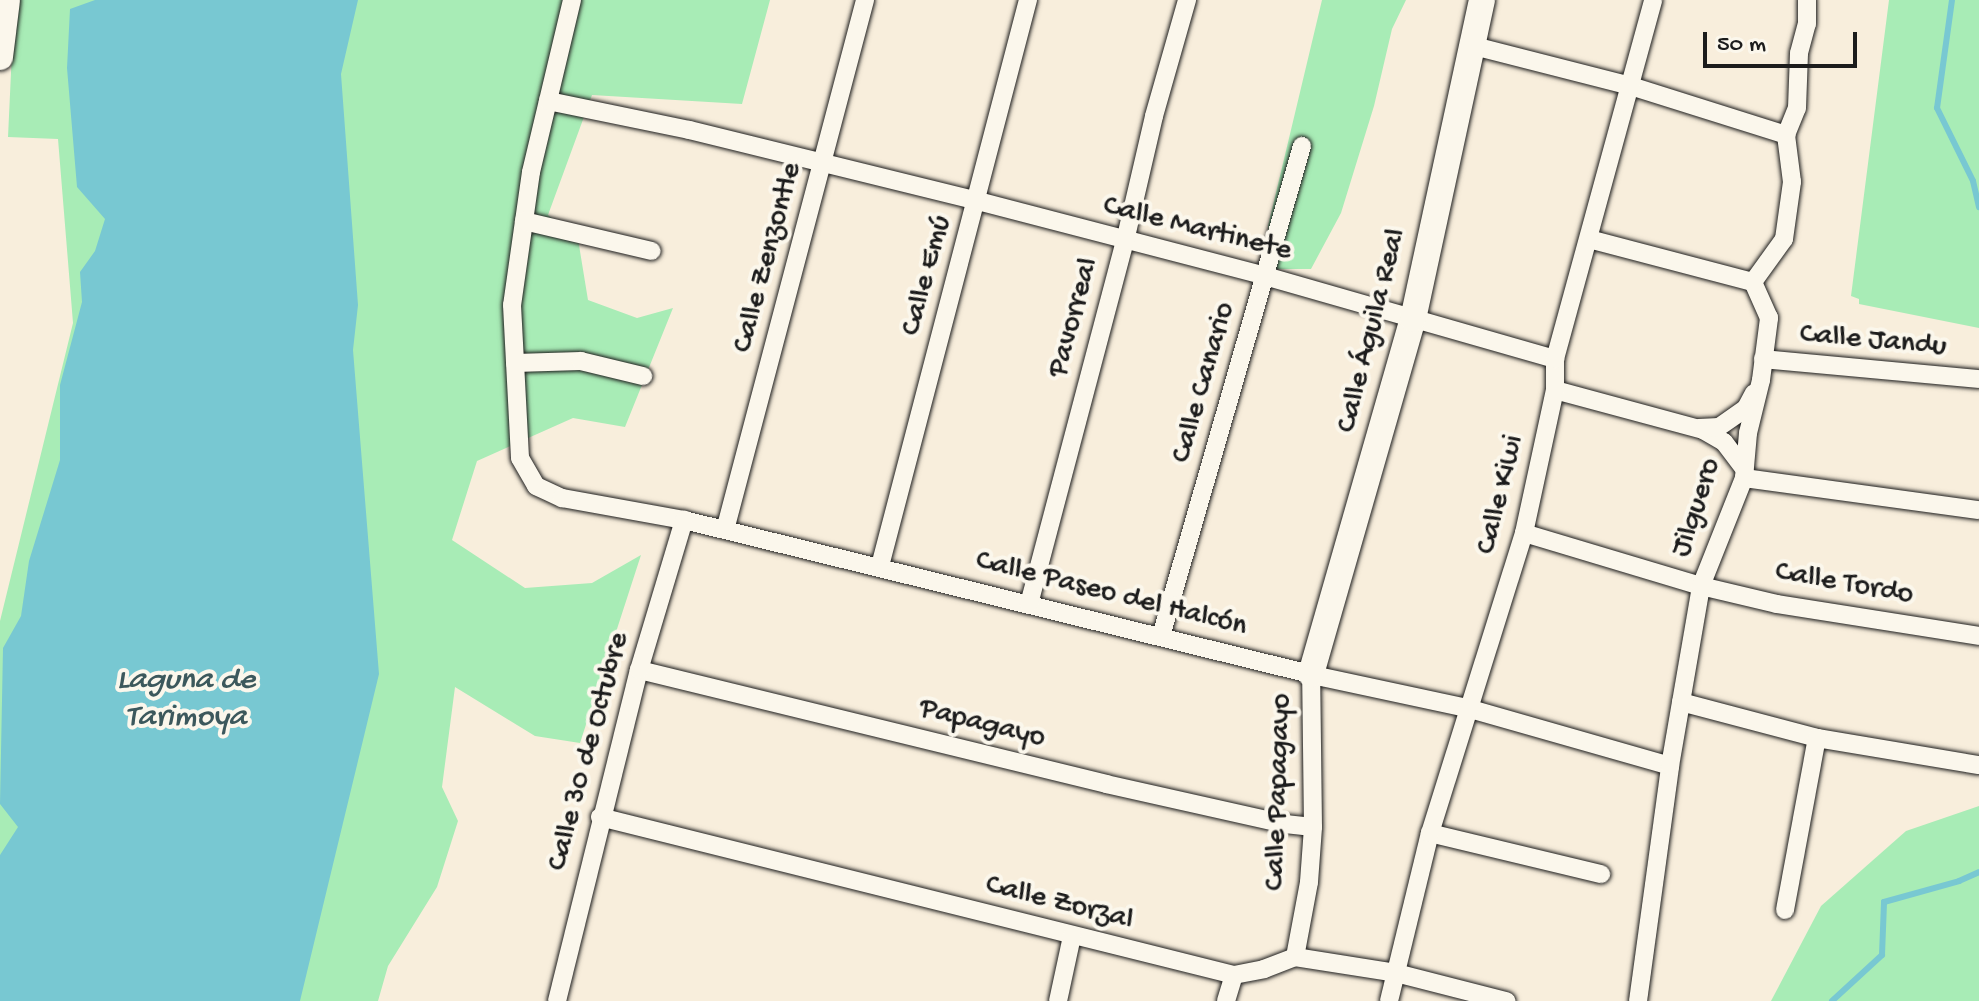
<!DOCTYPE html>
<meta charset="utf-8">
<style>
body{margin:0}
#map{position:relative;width:1979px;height:1001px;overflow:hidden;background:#f8eedc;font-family:"Gochi Hand",sans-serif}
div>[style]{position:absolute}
.green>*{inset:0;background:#a8ecb6}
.water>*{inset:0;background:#78c8d2}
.stream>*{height:6px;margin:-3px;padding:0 3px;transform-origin:3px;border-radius:3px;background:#78c8d2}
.roads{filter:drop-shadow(0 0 2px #1c1c1c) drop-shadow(0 0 2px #1c1c1c)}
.street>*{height:18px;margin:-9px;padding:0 9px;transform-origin:9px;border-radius:9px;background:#fbf7ec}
.secondary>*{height:26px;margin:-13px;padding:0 13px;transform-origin:13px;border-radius:13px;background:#fbf7ec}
span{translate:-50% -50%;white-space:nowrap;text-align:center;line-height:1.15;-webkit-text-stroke:8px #fbf7ec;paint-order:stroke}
.street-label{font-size:30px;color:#1c1c1c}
.water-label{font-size:32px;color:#3c585c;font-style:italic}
.scale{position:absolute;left:1703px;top:32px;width:154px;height:36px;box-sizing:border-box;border:4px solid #1c1c1c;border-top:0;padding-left:10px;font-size:24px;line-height:28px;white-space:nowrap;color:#1c1c1c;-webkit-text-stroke:6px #fbf7ec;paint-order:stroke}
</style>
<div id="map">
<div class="green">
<i style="clip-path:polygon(19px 0,770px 0,742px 104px,592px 95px,548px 215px,578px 239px,588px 300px,637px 318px,673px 308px,625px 427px,573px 418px,477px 461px,452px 540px,525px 588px,592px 583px,641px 555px,580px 743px,535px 736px,455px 687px,442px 787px,458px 821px,437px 887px,388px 966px,378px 1001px,0 1001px,0 621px,73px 323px,58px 139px,8px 137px,12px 51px)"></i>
<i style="clip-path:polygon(1322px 0,1406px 0,1392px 29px,1374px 106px,1341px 213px,1311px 269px,1276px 269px,1268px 226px)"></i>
<i style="clip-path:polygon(1889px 0,1979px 0,1979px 328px,1859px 304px,1859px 299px,1851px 296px)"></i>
<i style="clip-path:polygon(1979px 806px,1979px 1001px,1771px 1001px,1821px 906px,1906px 831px)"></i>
</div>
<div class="water">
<i style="clip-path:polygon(95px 0,358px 0,341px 74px,358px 305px,353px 350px,379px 674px,300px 1001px,0 1001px,0 855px,18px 827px,0 804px,3px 648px,21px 616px,29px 561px,60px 460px,60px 385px,82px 302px,80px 272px,95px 251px,105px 219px,77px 187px,67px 68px,70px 9px)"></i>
</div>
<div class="stream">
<i style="left:1952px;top:0;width:109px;rotate:97.9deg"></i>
<i style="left:1937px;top:108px;width:81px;rotate:63.7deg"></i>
<i style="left:1973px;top:181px;width:27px;rotate:77deg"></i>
<i style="left:1832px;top:1001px;width:68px;rotate:-42.6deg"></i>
<i style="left:1882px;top:955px;width:53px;rotate:-87.8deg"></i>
<i style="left:1884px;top:902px;width:78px;rotate:-15.6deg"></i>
<i style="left:1959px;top:881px;width:22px;rotate:-24deg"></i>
</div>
<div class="roads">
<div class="street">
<i style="left:572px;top:0;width:177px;rotate:103.4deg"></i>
<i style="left:531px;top:172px;width:134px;rotate:98.1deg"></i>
<i style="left:512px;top:305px;width:153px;rotate:87deg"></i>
<i style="left:520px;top:458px;width:32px;rotate:60deg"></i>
<i style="left:536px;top:486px;width:29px;rotate:25deg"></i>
<i style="left:562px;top:498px;width:124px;rotate:10.2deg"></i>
<i style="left:684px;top:520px;width:657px;rotate:13.82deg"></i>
<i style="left:1322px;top:677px;width:148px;rotate:12.1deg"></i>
<i style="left:1467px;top:708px;width:211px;rotate:15.9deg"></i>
<i style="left:1470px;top:45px;width:166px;rotate:14.3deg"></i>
<i style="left:1631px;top:86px;width:163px;rotate:17.5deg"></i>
<i style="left:548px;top:101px;width:144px;rotate:11.6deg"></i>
<i style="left:689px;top:130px;width:298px;rotate:13.8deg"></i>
<i style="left:978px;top:201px;width:297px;rotate:14.6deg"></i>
<i style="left:1265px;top:276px;width:302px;rotate:16deg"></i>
<i style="left:524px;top:221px;width:131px;rotate:13.2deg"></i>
<i style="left:1589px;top:239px;width:170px;rotate:14.7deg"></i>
<i style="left:1763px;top:359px;width:217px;rotate:5.3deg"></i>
<i style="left:515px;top:363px;width:66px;rotate:-1.7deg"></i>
<i style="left:581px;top:361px;width:64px;rotate:13.6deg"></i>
<i style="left:1555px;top:390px;width:153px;rotate:15.1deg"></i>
<i style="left:1703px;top:430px;width:24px;rotate:30deg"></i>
<i style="left:1724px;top:442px;width:34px;rotate:53deg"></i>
<i style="left:1699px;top:428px;width:20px;rotate:-3deg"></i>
<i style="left:1719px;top:427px;width:33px;rotate:-35deg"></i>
<i style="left:1746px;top:408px;width:17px;rotate:-62deg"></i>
<i style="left:1744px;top:478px;width:237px;rotate:7.8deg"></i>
<i style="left:725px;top:530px;width:548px;rotate:-75.2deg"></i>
<i style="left:1524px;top:533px;width:185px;rotate:16.7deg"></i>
<i style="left:1701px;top:586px;width:78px;rotate:13.3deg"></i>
<i style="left:1777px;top:604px;width:205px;rotate:9deg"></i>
<i style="left:880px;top:566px;width:585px;rotate:-75.35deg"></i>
<i style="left:1029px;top:604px;width:375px;rotate:-75.2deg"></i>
<i style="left:1125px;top:241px;width:128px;rotate:-76.9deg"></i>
<i style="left:1154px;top:116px;width:121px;rotate:-74.1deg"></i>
<i style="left:1161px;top:636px;width:510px;rotate:-73.95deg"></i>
<i style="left:639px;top:670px;width:481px;rotate:13.7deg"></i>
<i style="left:1106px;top:784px;width:183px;rotate:12.6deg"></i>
<i style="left:1285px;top:824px;width:28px;rotate:6deg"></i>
<i style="left:1681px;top:702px;width:141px;rotate:14.8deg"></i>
<i style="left:1817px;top:738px;width:164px;rotate:9.5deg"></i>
<i style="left:600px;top:817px;width:653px;rotate:13.99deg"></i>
<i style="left:1234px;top:975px;width:31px;rotate:-11deg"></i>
<i style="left:1264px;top:969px;width:33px;rotate:-21deg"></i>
<i style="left:1295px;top:957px;width:102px;rotate:9deg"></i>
<i style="left:1396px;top:973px;width:114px;rotate:14.3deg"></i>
<i style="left:1430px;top:833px;width:176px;rotate:13.5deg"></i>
<i style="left:1785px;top:910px;width:175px;rotate:-79.5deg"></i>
<i style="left:1295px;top:957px;width:76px;rotate:-79.4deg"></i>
<i style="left:1309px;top:882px;width:55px;rotate:-85.8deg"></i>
<i style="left:1313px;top:827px;width:153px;rotate:-90.7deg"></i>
<i style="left:557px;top:1001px;width:341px;rotate:-76.1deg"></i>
<i style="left:639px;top:670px;width:157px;rotate:-73.3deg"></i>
<i style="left:1058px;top:1001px;width:66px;rotate:-77.8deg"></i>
<i style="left:1226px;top:1001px;width:27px;rotate:-73deg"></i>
<i style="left:1389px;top:1001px;width:173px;rotate:-76.3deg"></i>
<i style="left:1430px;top:833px;width:314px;rotate:-72.6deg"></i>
<i style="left:1524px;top:533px;width:146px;rotate:-77.8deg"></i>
<i style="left:1555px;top:390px;width:31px;rotate:-90deg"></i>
<i style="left:1555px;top:359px;width:372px;rotate:-74.7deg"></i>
<i style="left:1638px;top:1001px;width:237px;rotate:-82.2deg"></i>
<i style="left:1670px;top:766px;width:183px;rotate:-80.2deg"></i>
<i style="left:1701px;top:586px;width:116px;rotate:-68.3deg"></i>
<i style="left:1744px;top:478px;width:45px;rotate:-84.9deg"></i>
<i style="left:1748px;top:433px;width:55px;rotate:-76.2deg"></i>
<i style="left:1761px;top:380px;width:63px;rotate:-82.6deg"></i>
<i style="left:1769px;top:318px;width:39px;rotate:-114deg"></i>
<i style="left:1753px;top:282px;width:53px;rotate:-54.2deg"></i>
<i style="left:1784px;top:239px;width:58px;rotate:-82deg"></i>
<i style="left:1792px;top:182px;width:47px;rotate:-97.3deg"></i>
<i style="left:1786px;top:135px;width:29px;rotate:-68deg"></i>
<i style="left:1797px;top:108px;width:55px;rotate:-87.9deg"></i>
<i style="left:1799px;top:53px;width:30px;rotate:-75deg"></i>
<i style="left:1807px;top:24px;width:24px;rotate:-90deg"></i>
</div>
<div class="secondary">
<i style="left:0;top:57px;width:57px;rotate:-83deg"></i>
<i style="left:1311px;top:674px;width:369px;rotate:-74deg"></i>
<i style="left:1413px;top:319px;width:326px;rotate:-77.8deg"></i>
</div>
</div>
<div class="street-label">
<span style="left:1197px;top:230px;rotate:14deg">Calle Martinete</span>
<span style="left:769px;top:258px;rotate:-75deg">Calle Zenzontle</span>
<span style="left:928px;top:276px;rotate:-75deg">Calle Emú</span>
<span style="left:1075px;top:318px;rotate:-75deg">Pavorreal</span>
<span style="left:1373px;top:331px;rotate:-76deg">Calle Águila Real</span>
<span style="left:1873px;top:342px;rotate:5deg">Calle Jandu</span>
<span style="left:1205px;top:383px;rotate:-74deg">Calle Canario</span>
<span style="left:1502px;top:495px;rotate:-76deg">Calle Kiwi</span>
<span style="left:1698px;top:508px;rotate:-72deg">Jilguero</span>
<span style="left:1844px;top:585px;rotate:10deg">Calle Tordo</span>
<span style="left:1111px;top:595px;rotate:14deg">Calle Paseo del Halcón</span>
<span style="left:982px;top:725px;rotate:14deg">Papagayo</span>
<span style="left:590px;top:752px;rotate:-75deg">Calle 30 de Octubre</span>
<span style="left:1280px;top:792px;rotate:-88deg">Calle Papagayo</span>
<span style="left:1059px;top:904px;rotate:14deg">Calle Zorzal</span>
</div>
<div class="water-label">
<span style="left:186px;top:700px">Laguna de<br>Tarimoya</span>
</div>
<div class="scale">50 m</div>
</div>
